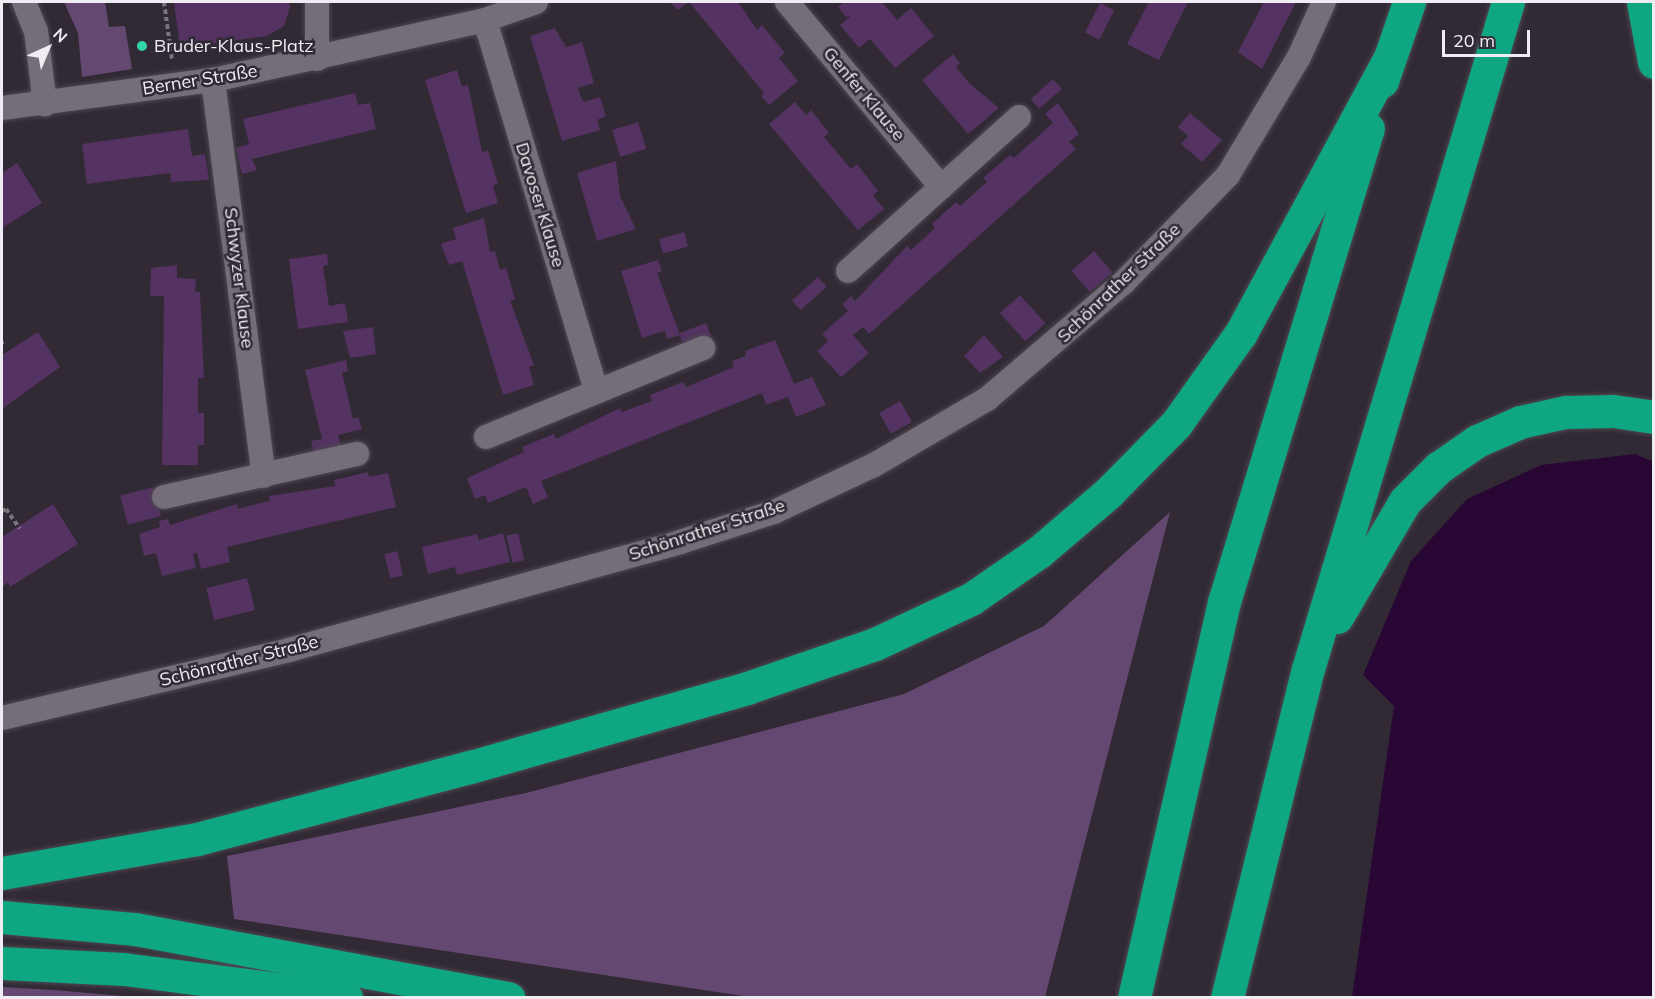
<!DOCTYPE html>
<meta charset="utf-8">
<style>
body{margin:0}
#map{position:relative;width:1655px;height:999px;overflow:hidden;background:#312a34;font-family:Mulish,sans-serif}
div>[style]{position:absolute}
.green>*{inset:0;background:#654871}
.water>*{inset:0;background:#290735}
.building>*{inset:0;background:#543262;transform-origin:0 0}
.path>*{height:4px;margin-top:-2px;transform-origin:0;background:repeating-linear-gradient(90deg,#7a747d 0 4.5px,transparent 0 7.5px)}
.roads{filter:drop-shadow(0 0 2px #4d4750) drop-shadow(0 0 2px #4d4750)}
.street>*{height:24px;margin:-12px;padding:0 12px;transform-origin:12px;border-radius:12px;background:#756d78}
.highway>*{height:33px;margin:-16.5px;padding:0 16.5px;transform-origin:16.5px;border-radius:16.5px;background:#0ea782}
.dots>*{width:16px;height:16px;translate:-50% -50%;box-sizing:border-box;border:3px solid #312a34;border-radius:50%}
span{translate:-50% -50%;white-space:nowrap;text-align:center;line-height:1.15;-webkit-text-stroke:5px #312a34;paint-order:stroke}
.poi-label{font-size:18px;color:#f0ecf3}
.left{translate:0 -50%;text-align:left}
.street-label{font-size:18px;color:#f0ecf3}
.frame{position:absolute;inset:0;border:3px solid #f0ecf3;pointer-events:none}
.north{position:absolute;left:18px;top:18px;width:60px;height:60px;-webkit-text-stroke:4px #312a34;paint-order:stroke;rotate:44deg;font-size:16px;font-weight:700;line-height:24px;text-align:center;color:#f0ecf3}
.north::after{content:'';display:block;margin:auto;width:21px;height:27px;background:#f0ecf3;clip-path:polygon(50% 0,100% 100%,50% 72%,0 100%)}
.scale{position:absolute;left:1442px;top:30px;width:88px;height:27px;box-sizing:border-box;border:3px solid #f0ecf3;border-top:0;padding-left:8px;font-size:18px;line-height:21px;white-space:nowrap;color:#f0ecf3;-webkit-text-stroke:4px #312a34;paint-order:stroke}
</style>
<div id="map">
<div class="green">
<i style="clip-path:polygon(64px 2px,105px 2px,109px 27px,125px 26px,132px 69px,82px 77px,78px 33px)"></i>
<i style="clip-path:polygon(1170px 512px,1045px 997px,750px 997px,234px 919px,227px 856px,526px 793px,904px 694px,1044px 626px)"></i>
<i style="clip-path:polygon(2px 987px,54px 990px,133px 997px,2px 997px)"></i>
</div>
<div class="water">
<i style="clip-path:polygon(1635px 454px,1654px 462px,1653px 997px,1352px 997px,1394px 706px,1363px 675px,1411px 561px,1467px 499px,1541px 465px)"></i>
</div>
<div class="building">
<i style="clip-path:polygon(174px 2px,289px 2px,290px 7px,284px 26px,267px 36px,180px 48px)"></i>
<i style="clip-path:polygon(670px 2px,688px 2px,678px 10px)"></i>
<i style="clip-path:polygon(689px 2px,738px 2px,757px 30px,762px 25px,785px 53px,779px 58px,798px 81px,769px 105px,761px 96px,764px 93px)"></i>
<i style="clip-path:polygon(844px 2px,882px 2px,897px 20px,911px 8px,934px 36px,895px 68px,870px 39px,859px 48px,840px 25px,851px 16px,846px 17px,838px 7px)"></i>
<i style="clip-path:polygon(1149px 2px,1188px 2px,1159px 60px,1127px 44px)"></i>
<i style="clip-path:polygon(1264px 2px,1296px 2px,1262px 69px,1238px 52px)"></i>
<i style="left:1100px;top:3px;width:16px;height:33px;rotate:27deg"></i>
<i style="clip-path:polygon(555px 28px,566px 47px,582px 42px,594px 83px,578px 88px,581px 98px,584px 102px,600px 97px,606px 116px,597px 120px,600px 130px,562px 141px,530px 36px)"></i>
<i style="clip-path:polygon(953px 54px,960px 63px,956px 67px,970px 84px,999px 108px,968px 134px,922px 80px)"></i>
<i style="clip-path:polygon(457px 70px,462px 87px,468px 85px,482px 152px,488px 151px,498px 184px,493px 185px,498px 203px,466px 213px,425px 80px)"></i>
<i style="left:1053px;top:79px;width:13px;height:30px;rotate:48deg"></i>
<i style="clip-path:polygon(355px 93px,358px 105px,370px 103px,376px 129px,252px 159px,257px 170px,242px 174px,236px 148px,249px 144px,243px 119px)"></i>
<i style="clip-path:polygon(795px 102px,806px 115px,811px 110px,829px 133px,824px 137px,851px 169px,857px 164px,878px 191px,873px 195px,884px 209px,858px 230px,769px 124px)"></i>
<i style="clip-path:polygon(1058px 103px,1079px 134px,1069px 142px,1076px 149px,869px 334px,863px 327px,853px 335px,869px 353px,841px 377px,817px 351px,828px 341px,822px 334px,848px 311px,842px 304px,851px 296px,855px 301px,907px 246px,911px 250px,935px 228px,932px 224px,956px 202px,960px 206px,987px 182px,983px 178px,997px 166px,1010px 155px,1014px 158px,1053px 123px,1045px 114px)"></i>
<i style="clip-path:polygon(1190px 113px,1222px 140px,1202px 162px,1181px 144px,1188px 136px,1178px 127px)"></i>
<i style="left:638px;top:122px;width:28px;height:27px;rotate:73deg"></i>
<i style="clip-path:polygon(188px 129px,192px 156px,205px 154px,209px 180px,171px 182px,170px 173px,87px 184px,82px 144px)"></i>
<i style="clip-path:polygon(616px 161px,620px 196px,636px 229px,597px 241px,577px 173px)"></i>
<i style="clip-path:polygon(17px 163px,42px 203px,2px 228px,2px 173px)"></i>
<i style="clip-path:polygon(484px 218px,490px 252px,495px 251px,500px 270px,506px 268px,515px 299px,510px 301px,534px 365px,529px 367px,534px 385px,503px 395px,462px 261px,449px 265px,441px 244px,456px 239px,453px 228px)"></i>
<i style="left:684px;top:232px;width:15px;height:26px;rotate:74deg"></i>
<i style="left:1094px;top:251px;width:28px;height:30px;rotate:49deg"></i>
<i style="clip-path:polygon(327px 254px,328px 265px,323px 266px,329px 306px,345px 303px,348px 322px,298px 329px,289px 259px)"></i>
<i style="clip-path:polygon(658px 260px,662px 271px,657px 273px,680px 335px,667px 339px,665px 331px,642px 338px,621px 271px)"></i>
<i style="clip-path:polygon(177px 265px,177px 278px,196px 279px,195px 292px,200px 292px,204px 378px,198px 378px,198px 413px,204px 413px,204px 445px,198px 445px,198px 465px,162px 465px,164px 296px,150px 296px,151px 268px)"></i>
<i style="left:818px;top:277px;width:13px;height:35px;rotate:48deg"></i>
<i style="left:1020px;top:295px;width:38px;height:27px;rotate:48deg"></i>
<i style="left:706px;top:323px;width:14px;height:29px;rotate:69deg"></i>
<i style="clip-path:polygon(373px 327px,376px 354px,350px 358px,343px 331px)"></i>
<i style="clip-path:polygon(38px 332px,60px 367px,2px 409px,2px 355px)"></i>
<i style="clip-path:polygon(984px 335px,1003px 357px,980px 373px,964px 356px)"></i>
<i style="clip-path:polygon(775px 340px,794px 384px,812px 377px,826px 405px,796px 417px,788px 397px,766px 405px,762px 393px,541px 481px,548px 497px,533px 504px,526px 487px,488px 503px,485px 495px,475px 499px,467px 478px,524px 452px,522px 447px,554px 434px,556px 439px,620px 408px,622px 412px,652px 401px,650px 395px,683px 382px,686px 387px,734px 367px,732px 361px,746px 356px,745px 351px)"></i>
<i style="clip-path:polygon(346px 360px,348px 371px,342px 373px,353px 419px,358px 417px,362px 429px,338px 435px,341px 447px,314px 454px,311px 441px,322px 439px,305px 370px)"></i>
<i style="left:900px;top:401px;width:24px;height:24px;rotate:60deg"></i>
<i style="clip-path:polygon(368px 472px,369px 477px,388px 473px,396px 507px,227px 547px,230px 562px,201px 569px,197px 553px,193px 554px,196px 568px,162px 576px,156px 553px,144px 556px,139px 534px,160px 527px,159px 521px,168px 519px,170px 525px,237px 504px,238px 509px,252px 505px,270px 501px,269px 496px,335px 486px,334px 480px)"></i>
<i style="left:153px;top:487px;width:30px;height:34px;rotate:75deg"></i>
<i style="clip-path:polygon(53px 504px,78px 544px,10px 587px,8px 582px,2px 587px,2px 537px)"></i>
<i style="clip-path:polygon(503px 533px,510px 562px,457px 575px,455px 567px,428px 574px,422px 547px,477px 534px,479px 540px)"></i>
<i style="left:518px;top:533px;width:28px;height:12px;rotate:77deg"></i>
<i style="left:397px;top:551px;width:25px;height:13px;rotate:76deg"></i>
<i style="left:247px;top:578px;width:33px;height:42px;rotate:76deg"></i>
</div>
<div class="path">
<i style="left:164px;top:2px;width:59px;rotate:82.1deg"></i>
<i style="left:2px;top:341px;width:3px;rotate:90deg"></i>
<i style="left:2px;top:511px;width:4px;rotate:-27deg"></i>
<i style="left:6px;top:509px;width:24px;rotate:55deg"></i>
</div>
<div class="roads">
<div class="street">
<i style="left:24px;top:2px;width:31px;rotate:68deg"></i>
<i style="left:36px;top:31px;width:74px;rotate:83deg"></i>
<i style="left:787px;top:2px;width:241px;rotate:50.2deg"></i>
<i style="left:485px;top:20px;width:386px;rotate:73.3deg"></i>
<i style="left:317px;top:59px;width:57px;rotate:-90deg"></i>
<i style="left:213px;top:80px;width:399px;rotate:82.7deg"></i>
<i style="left:2px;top:108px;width:213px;rotate:-7.6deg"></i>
<i style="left:213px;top:80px;width:279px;rotate:-12.4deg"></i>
<i style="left:485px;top:20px;width:54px;rotate:-19.4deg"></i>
<i style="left:848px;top:271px;width:230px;rotate:-42deg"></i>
<i style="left:486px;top:437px;width:235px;rotate:-22.3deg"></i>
<i style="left:164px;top:497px;width:198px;rotate:-12.6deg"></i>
<i style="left:2px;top:718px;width:295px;rotate:-13.3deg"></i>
<i style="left:289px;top:650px;width:406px;rotate:-15.4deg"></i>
<i style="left:680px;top:542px;width:99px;rotate:-17.7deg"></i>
<i style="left:774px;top:512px;width:110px;rotate:-25.2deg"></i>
<i style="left:874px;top:465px;width:131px;rotate:-30.3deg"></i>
<i style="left:987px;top:399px;width:180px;rotate:-40.5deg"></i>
<i style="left:1124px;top:282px;width:149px;rotate:-45.8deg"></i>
<i style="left:1228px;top:175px;width:138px;rotate:-59deg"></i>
<i style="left:1299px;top:57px;width:60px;rotate:-65.6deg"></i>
</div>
<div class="highway">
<i style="left:1643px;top:2px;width:61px;rotate:79.6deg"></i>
<i style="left:1382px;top:81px;width:83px;rotate:-71.1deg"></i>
<i style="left:1337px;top:617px;width:134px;rotate:-59.6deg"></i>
<i style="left:1405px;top:501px;width:47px;rotate:-45deg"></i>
<i style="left:1438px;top:468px;width:47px;rotate:-34.7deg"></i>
<i style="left:1477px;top:441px;width:47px;rotate:-23.8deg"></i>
<i style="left:1520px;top:422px;width:47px;rotate:-12.3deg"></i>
<i style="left:1566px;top:412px;width:47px;rotate:-1.2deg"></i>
<i style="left:1613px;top:411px;width:41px;rotate:8.3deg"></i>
<i style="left:2px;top:873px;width:198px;rotate:-9.9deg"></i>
<i style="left:197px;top:839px;width:282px;rotate:-14.8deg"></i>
<i style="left:470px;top:767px;width:288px;rotate:-15.9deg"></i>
<i style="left:747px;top:688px;width:135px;rotate:-19deg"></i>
<i style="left:875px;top:644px;width:106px;rotate:-25.1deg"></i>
<i style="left:971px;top:599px;width:83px;rotate:-34.7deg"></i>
<i style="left:1039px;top:552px;width:91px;rotate:-40.5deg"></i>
<i style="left:1108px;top:493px;width:97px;rotate:-45.4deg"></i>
<i style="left:1176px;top:424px;width:112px;rotate:-54.5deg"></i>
<i style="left:1241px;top:333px;width:309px;rotate:-61.6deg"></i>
<i style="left:2px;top:917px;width:134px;rotate:5.2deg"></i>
<i style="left:135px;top:929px;width:380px;rotate:10.5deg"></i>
<i style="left:2px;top:963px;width:122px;rotate:2.8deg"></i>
<i style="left:124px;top:969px;width:224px;rotate:7.4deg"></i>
<i style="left:1134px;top:998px;width:406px;rotate:-77.2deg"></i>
<i style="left:1224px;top:602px;width:495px;rotate:-73.1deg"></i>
<i style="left:1227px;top:998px;width:339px;rotate:-76.2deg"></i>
<i style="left:1308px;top:669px;width:696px;rotate:-73.31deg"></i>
</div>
</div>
<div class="dots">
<i style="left:142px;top:46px;background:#33d4a8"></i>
</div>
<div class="poi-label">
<span class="left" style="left:154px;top:46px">Bruder-Klaus-Platz</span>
</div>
<div class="street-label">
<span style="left:200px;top:80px;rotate:-9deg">Berner Straße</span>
<span style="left:864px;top:94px;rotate:50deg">Genfer Klause</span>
<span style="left:540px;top:205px;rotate:73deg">Davoser Klause</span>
<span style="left:239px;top:278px;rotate:83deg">Schwyzer Klause</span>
<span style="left:1119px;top:283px;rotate:-44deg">Schönrather Straße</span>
<span style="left:707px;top:530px;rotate:-18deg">Schönrather Straße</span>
<span style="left:239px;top:661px;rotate:-14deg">Schönrather Straße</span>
</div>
<div class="frame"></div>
<div class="north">N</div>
<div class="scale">20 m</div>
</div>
